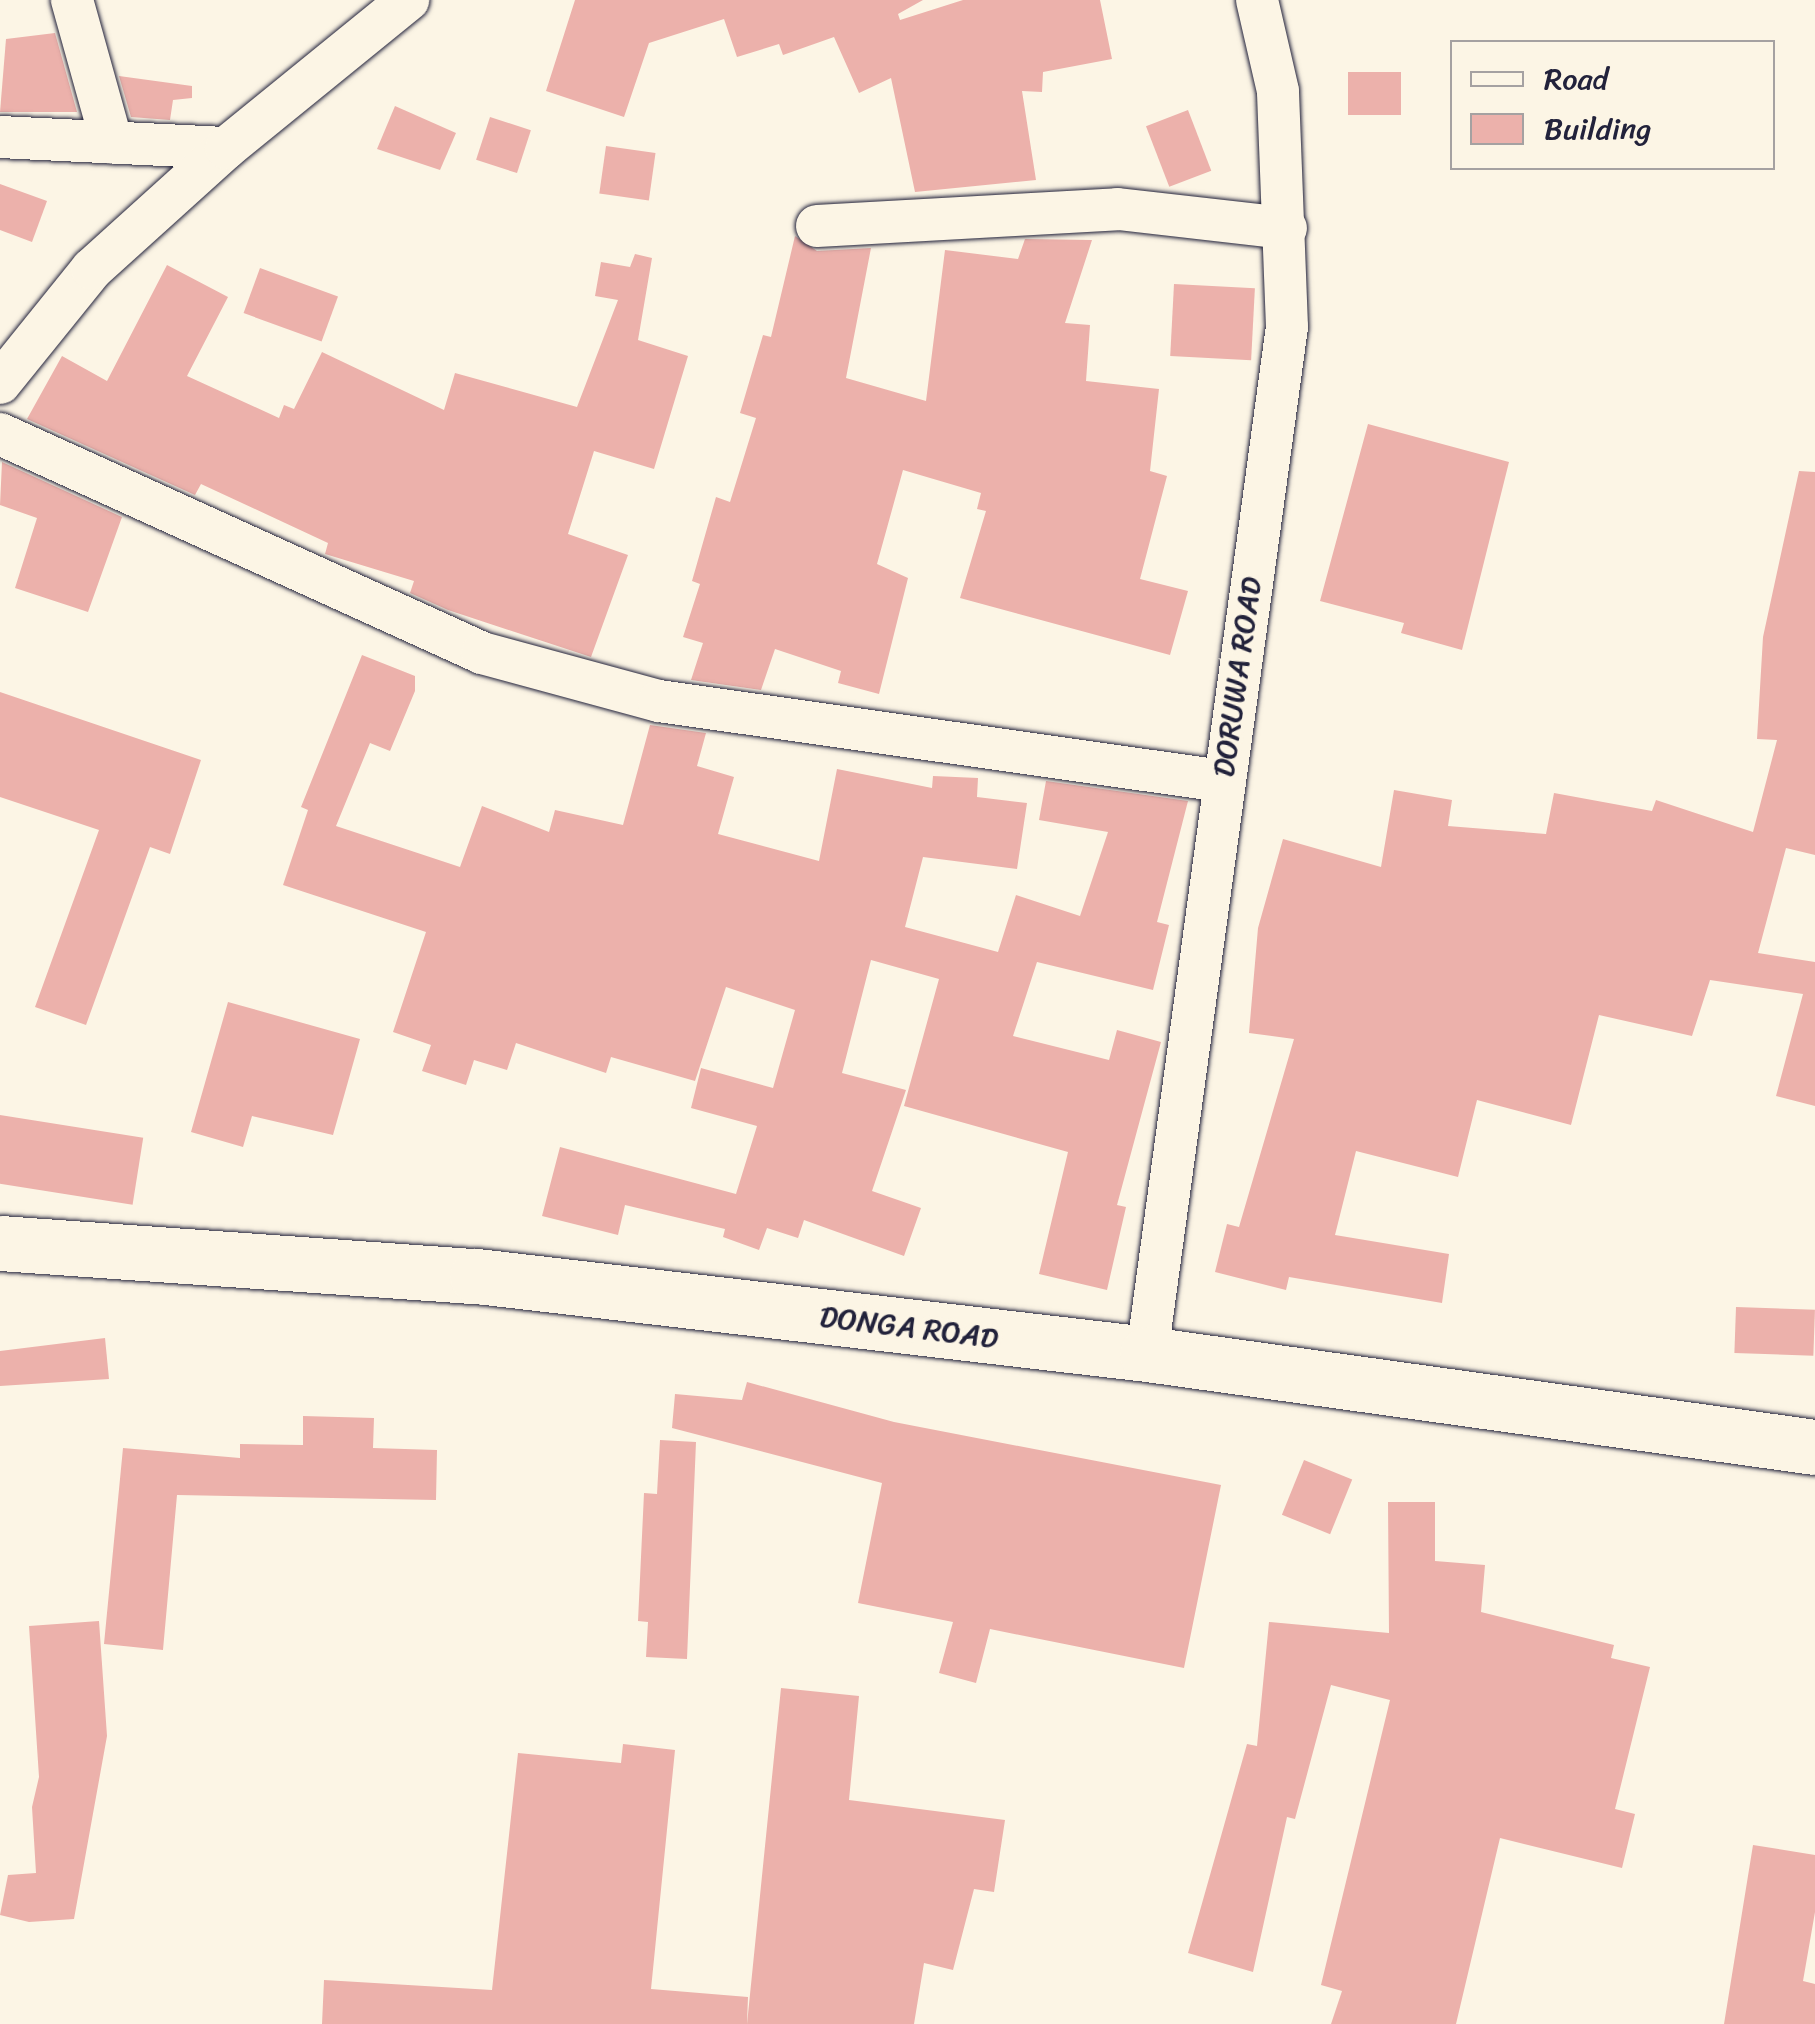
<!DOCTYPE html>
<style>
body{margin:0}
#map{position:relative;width:1815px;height:2024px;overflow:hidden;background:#fcf5e5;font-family:Sriracha,sans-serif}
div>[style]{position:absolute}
.building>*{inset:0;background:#ecb1ab;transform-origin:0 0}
.roads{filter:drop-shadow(0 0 2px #22223b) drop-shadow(0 0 2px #22223b)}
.street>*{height:42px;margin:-21px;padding:0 21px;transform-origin:21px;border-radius:21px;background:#fcf5e5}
.secondary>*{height:55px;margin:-27.5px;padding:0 27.5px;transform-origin:27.5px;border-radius:27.5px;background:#fcf5e5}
span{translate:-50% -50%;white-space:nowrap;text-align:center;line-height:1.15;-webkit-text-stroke:8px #fcf5e5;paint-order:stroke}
.street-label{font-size:30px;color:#22223b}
.legend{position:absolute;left:1450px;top:40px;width:325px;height:130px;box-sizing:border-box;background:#fcf5e5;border:2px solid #a5a1a1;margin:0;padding:12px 18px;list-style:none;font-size:30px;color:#22223b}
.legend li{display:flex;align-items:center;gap:20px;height:50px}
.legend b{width:50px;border:2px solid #a5a1a1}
</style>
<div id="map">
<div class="building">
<i style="clip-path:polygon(575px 0,923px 0,898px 14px,900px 20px,963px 0,1100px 0,1112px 59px,1043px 72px,1042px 92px,1022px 91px,1036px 180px,915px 192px,891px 78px,859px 93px,834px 37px,783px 55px,779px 44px,737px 57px,724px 19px,649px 43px,624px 117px,546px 91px)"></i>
<i style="clip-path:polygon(55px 33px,77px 112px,0 112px,6px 39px)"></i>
<i style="left:1401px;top:72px;width:43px;height:53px;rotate:90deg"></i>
<i style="clip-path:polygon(119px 76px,192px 86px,192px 98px,173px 100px,170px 120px,131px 117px)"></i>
<i style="clip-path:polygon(395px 106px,456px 133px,440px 170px,377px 149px)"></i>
<i style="left:1188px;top:110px;width:65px;height:45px;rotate:69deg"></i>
<i style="left:490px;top:117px;width:43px;height:45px;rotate:18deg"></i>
<i style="left:606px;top:146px;width:50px;height:48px;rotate:8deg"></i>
<i style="clip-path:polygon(0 184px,47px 201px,32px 242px,0 230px)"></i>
<i style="clip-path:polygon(795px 236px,817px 251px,871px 248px,846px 378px,926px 401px,945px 250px,1018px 259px,1025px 239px,1092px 240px,1065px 323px,1090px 325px,1086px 381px,1159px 389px,1150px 471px,1167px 476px,1140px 579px,1188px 591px,1170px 655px,960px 598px,986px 511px,977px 509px,981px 493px,903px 470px,877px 564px,908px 578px,879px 694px,838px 683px,841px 671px,775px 649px,761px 690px,691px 680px,703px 643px,683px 637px,700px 584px,692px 581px,716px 497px,730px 502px,756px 418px,740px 413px,763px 335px,771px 337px)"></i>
<i style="clip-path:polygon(635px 254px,652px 258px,638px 340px,688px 356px,654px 469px,594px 451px,568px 534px,628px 555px,591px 657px,448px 610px,410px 593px,414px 581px,325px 554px,328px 543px,201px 484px,195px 495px,27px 419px,62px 356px,107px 381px,167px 265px,228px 297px,187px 376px,279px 418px,284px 405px,294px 409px,322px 352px,444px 410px,455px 373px,577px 407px,618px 300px,595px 296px,601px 262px,630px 267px)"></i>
<i style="left:260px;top:268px;width:83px;height:48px;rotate:20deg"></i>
<i style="left:1174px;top:284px;width:81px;height:72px;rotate:3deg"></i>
<i style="clip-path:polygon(1368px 424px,1509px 462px,1462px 650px,1401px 633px,1404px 623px,1320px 601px)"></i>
<i style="clip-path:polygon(2px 462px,122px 517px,88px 612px,15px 588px,37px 518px,0 505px)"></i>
<i style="clip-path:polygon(1799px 471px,1815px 472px,1815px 855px,1786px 848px,1758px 953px,1815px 962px,1815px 1106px,1776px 1096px,1803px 994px,1710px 980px,1692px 1036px,1599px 1015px,1571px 1125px,1477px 1100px,1458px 1177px,1356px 1151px,1335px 1235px,1449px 1254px,1442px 1303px,1289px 1277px,1286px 1290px,1215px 1272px,1227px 1224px,1239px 1227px,1294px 1039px,1249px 1033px,1258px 928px,1283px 839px,1381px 867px,1394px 790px,1452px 800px,1448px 826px,1546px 834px,1554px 793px,1652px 811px,1656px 800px,1753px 832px,1777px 740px,1757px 739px,1763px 637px)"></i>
<i style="clip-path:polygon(362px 655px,415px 676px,415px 691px,390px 751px,370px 743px,336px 826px,460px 867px,482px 806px,549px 832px,555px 810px,623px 825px,650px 725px,706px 733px,697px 766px,734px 777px,718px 834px,819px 861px,837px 769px,932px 788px,933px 776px,978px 778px,977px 797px,1027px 803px,1017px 869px,923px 857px,905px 927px,998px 952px,1016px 895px,1080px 916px,1108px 832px,1039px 820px,1046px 781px,1188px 801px,1157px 922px,1169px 925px,1153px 990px,1037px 962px,1013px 1036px,1109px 1060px,1117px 1030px,1161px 1042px,1117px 1205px,1126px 1207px,1107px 1290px,1039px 1274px,1068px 1152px,904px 1106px,939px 979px,871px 960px,842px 1073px,906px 1090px,872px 1191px,921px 1208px,904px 1256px,804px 1220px,798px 1238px,767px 1228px,759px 1250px,723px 1237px,725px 1229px,625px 1205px,618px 1235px,542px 1216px,560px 1147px,736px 1194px,757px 1126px,691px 1108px,701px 1068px,773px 1088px,795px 1010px,726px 987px,695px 1081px,611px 1057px,606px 1073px,516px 1043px,507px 1070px,474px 1060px,466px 1085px,422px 1071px,431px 1045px,393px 1032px,426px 932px,283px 885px,308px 810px,301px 807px)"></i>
<i style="clip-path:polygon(0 692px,201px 760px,170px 854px,150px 847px,86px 1025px,35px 1007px,99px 830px,0 797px)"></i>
<i style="clip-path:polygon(228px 1002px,360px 1039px,333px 1135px,252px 1116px,243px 1147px,191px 1132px)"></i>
<i style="left:0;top:1115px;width:145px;height:68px;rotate:9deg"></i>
<i style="left:1736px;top:1307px;width:79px;height:46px;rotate:2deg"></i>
<i style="clip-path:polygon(105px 1338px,109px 1379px,0 1386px,0 1351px)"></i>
<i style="clip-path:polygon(747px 1382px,894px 1422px,1221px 1485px,1184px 1668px,990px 1629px,976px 1683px,939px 1673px,953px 1622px,858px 1603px,882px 1483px,672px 1428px,675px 1394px,742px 1400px)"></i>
<i style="clip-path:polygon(303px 1416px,374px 1418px,373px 1448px,437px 1450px,436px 1500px,177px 1495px,163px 1650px,104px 1644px,123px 1448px,240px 1458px,240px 1444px,303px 1445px)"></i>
<i style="clip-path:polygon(660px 1440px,696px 1442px,687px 1659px,646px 1657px,648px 1622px,638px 1621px,644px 1493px,657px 1494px)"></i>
<i style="left:1304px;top:1460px;width:52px;height:59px;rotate:22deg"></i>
<i style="clip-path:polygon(1388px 1502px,1435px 1502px,1435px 1561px,1485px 1565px,1481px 1612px,1614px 1645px,1611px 1658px,1650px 1667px,1615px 1809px,1635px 1814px,1622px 1868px,1500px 1838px,1456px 2024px,1331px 2024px,1342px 1991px,1321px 1985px,1390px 1700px,1331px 1685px,1295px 1819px,1287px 1817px,1253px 1972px,1188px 1953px,1247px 1744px,1257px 1746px,1269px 1622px,1389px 1633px)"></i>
<i style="clip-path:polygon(99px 1621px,107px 1736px,74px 1919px,29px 1922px,0 1915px,8px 1875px,36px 1873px,32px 1807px,39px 1777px,29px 1626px)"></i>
<i style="clip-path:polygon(781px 1688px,859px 1696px,849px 1800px,1005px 1820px,994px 1892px,974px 1889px,953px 1970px,924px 1963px,914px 2024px,747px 2024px)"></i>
<i style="clip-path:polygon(623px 1744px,675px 1750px,651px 1989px,748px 1997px,747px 2024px,322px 2024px,324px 1980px,492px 1990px,518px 1753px,621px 1763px)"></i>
<i style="clip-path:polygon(1753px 1845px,1815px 1855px,1815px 1912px,1803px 1981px,1815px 1984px,1815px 2024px,1724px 2024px)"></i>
</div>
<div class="roads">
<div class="street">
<i style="left:72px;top:0;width:148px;rotate:74.4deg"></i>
<i style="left:0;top:137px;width:226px;rotate:2.8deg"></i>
<i style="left:817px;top:226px;width:301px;rotate:-3.2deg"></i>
<i style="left:1118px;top:209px;width:169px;rotate:6.5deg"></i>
<i style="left:0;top:383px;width:146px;rotate:-51.1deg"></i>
<i style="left:92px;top:269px;width:181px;rotate:-42.1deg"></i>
<i style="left:226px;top:148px;width:235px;rotate:-39.1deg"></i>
<i style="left:0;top:434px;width:529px;rotate:24.43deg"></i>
<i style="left:482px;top:653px;width:183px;rotate:15.2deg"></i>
<i style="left:659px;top:701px;width:569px;rotate:8.09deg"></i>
<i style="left:1147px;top:1354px;width:1036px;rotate:-82.24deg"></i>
<i style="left:1287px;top:327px;width:236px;rotate:-92.2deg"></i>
<i style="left:1278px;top:91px;width:93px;rotate:-103deg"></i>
</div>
<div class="secondary">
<i style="left:0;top:1243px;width:478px;rotate:4deg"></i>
<i style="left:477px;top:1276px;width:675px;rotate:6.64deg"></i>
<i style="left:1147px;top:1354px;width:674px;rotate:7.93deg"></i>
</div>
</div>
<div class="street-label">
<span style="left:1237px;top:677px;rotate:-82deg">DORUWA ROAD</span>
<span style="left:909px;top:1327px;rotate:7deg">DONGA ROAD</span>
</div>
<ul class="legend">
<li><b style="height:12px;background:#fcf5e5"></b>Road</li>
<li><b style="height:28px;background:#ecb1ab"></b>Building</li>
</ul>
</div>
